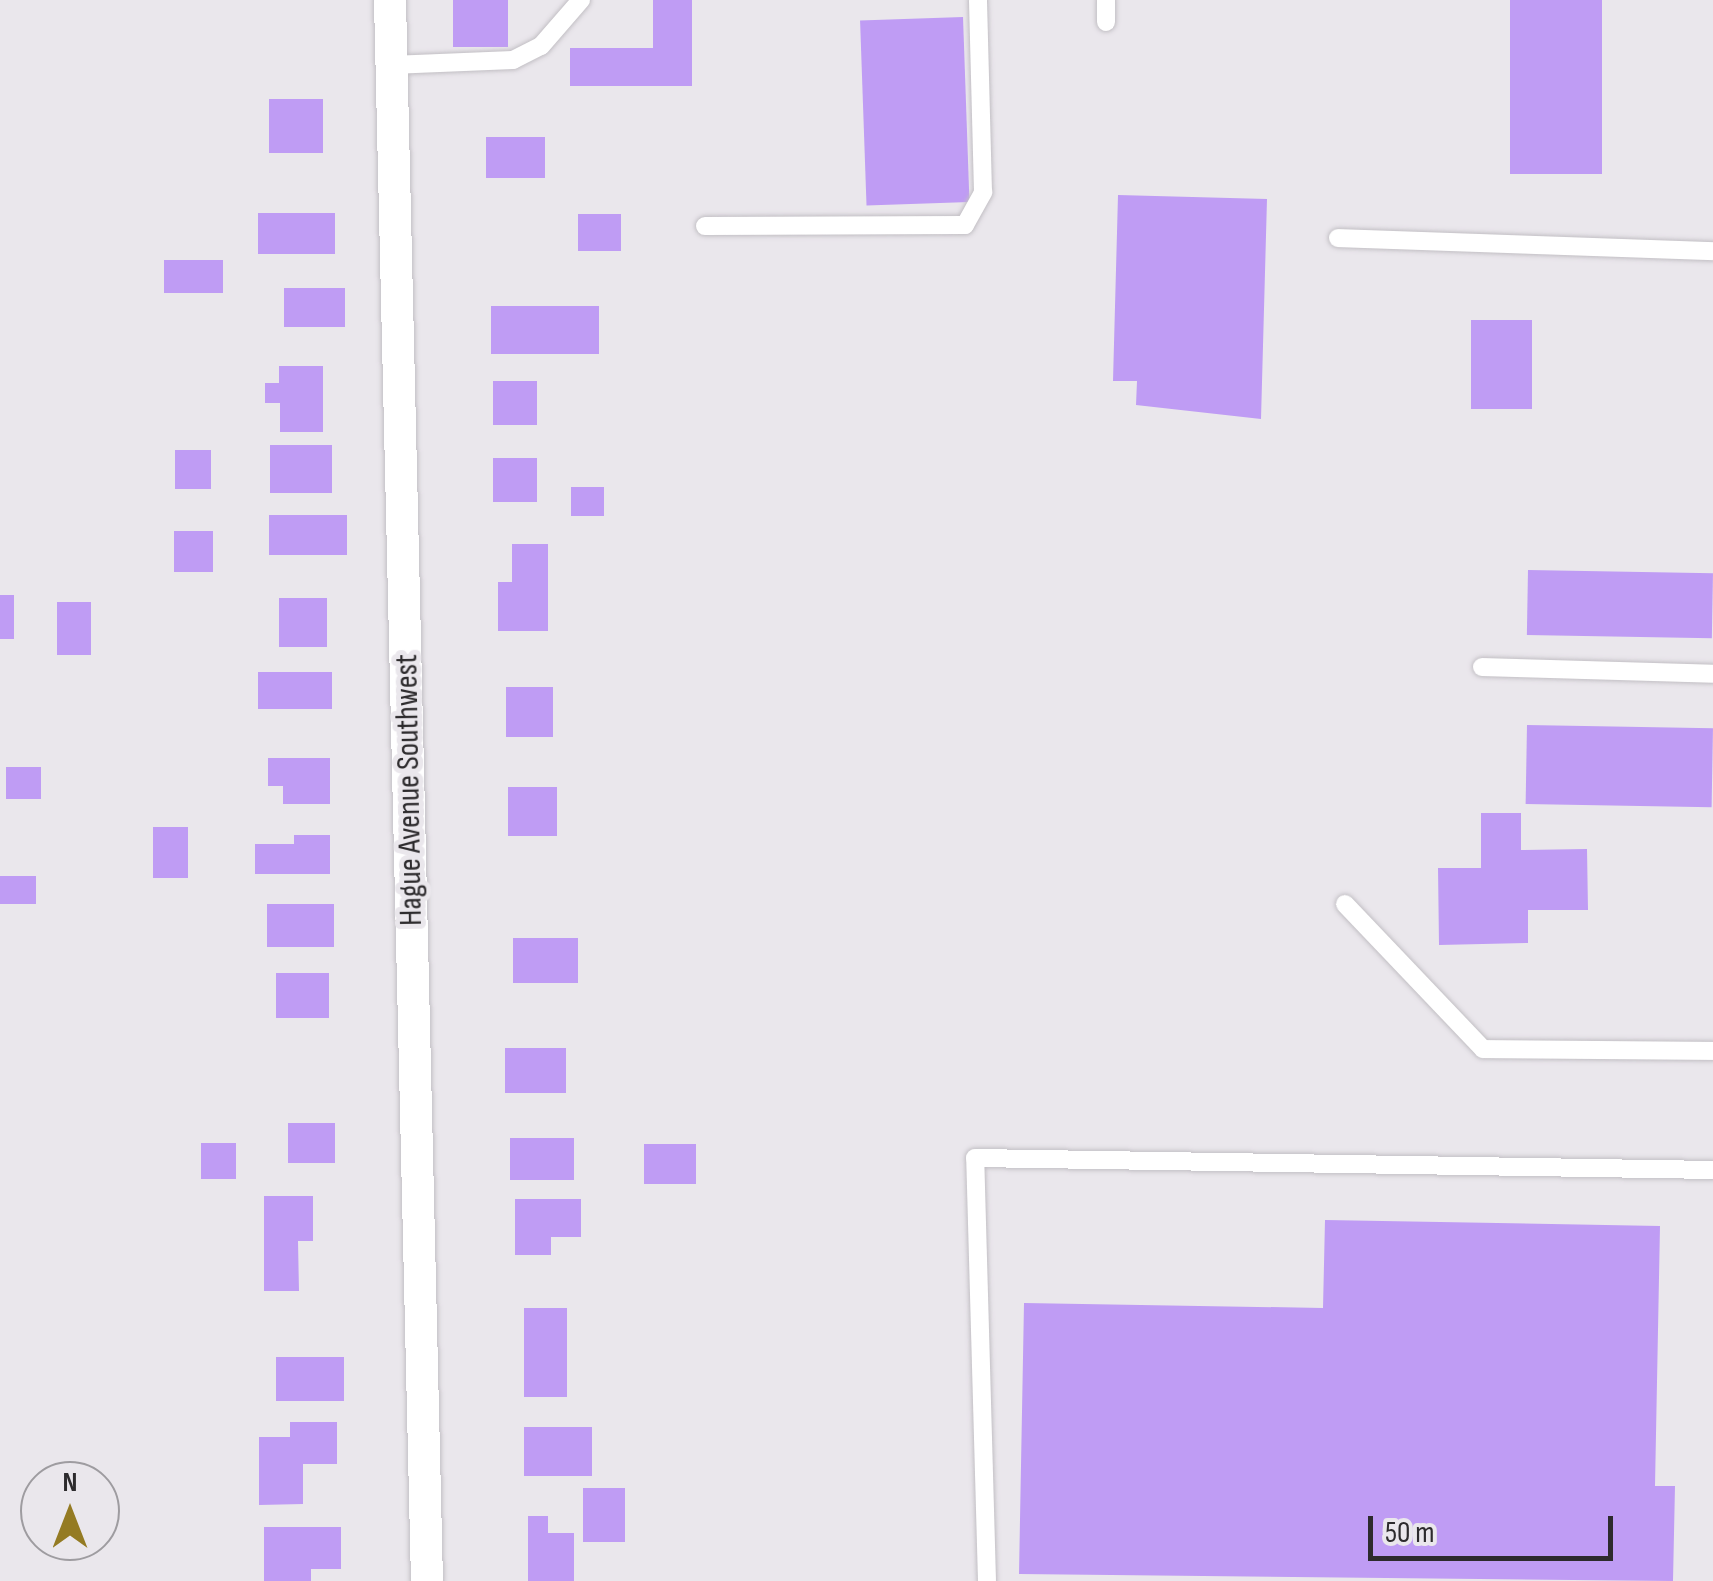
<!DOCTYPE html>
<style>
body{margin:0}
#map{position:relative;width:1713px;height:1581px;overflow:hidden;background:#eae7ec;font-family:"Sofia Sans Condensed",sans-serif}
div>[style]{position:absolute}
.building>*{inset:0;background:#bf9cf4;transform-origin:0 0}
.roads{filter:drop-shadow(0 0 2px #c2bfc4) drop-shadow(0 0 2px #c2bfc4)}
.lane>*{height:18px;margin:-9px;padding:0 9px;transform-origin:9px;border-radius:9px;background:#fff}
.street>*{height:32px;margin:-16px;padding:0 16px;transform-origin:16px;border-radius:16px;background:#fff}
span{translate:-50% -50%;white-space:nowrap;text-align:center;line-height:1.15;-webkit-text-stroke:10px #eae7ec;paint-order:stroke}
.street-label{font-size:32px;color:#2d2b2d}
.north{position:absolute;left:20px;top:1461px;width:100px;height:100px;box-sizing:border-box;background:#eae7ec;border:2px solid #9e9ca0;border-radius:50%;rotate:0deg;font-size:28px;font-weight:700;line-height:40px;text-align:center;color:#2d2b2d}
.north::after{content:'';display:block;margin:auto;width:35px;height:45px;background:#947b23;clip-path:polygon(50% 0,100% 100%,50% 72%,0 100%)}
.scale{position:absolute;left:1368px;top:1516px;width:245px;height:45px;box-sizing:border-box;border:5px solid #2d2b2d;border-top:0;padding-left:12px;font-size:30px;line-height:35px;white-space:nowrap;color:#2d2b2d;-webkit-text-stroke:8px #eae7ec;paint-order:stroke}
</style>
<div id="map">
<div class="building">
<i style="left:453px;top:0;width:55px;height:47px"></i>
<i style="clip-path:polygon(653px 0,692px 0,692px 86px,570px 86px,570px 48px,653px 48px)"></i>
<i style="left:1510px;top:0;width:92px;height:174px"></i>
<i style="left:963px;top:17px;width:185px;height:103px;rotate:88deg"></i>
<i style="left:269px;top:99px;width:54px;height:54px"></i>
<i style="left:486px;top:137px;width:59px;height:41px"></i>
<i style="clip-path:polygon(1118px 195px,1267px 199px,1261px 419px,1136px 405px,1137px 381px,1113px 381px)"></i>
<i style="left:258px;top:213px;width:77px;height:41px"></i>
<i style="left:578px;top:214px;width:43px;height:37px"></i>
<i style="left:164px;top:260px;width:59px;height:33px"></i>
<i style="left:284px;top:288px;width:61px;height:39px"></i>
<i style="left:491px;top:306px;width:108px;height:48px"></i>
<i style="left:1471px;top:320px;width:61px;height:89px"></i>
<i style="clip-path:polygon(279px 366px,323px 366px,323px 432px,280px 432px,280px 403px,265px 403px,265px 383px,279px 383px)"></i>
<i style="left:493px;top:381px;width:44px;height:44px"></i>
<i style="left:270px;top:445px;width:62px;height:48px"></i>
<i style="left:175px;top:450px;width:36px;height:39px"></i>
<i style="left:493px;top:458px;width:44px;height:44px"></i>
<i style="left:571px;top:487px;width:33px;height:29px"></i>
<i style="left:269px;top:515px;width:78px;height:40px"></i>
<i style="left:174px;top:531px;width:39px;height:41px"></i>
<i style="clip-path:polygon(512px 544px,548px 544px,548px 631px,498px 631px,498px 582px,512px 582px)"></i>
<i style="left:1528px;top:570px;width:185px;height:65px;rotate:1deg"></i>
<i style="left:14px;top:595px;width:44px;height:14px;rotate:90deg"></i>
<i style="left:279px;top:598px;width:48px;height:49px"></i>
<i style="left:57px;top:602px;width:34px;height:53px"></i>
<i style="left:258px;top:672px;width:74px;height:37px"></i>
<i style="left:506px;top:687px;width:47px;height:50px"></i>
<i style="left:1527px;top:725px;width:186px;height:79px;rotate:1deg"></i>
<i style="clip-path:polygon(268px 758px,330px 758px,330px 804px,283px 804px,283px 786px,268px 786px)"></i>
<i style="left:6px;top:767px;width:35px;height:32px"></i>
<i style="left:508px;top:787px;width:49px;height:49px"></i>
<i style="clip-path:polygon(1481px 813px,1521px 813px,1521px 850px,1587px 849px,1588px 910px,1528px 910px,1528px 943px,1439px 945px,1438px 868px,1481px 868px)"></i>
<i style="left:153px;top:827px;width:35px;height:51px"></i>
<i style="clip-path:polygon(294px 835px,330px 835px,330px 874px,255px 874px,255px 844px,294px 844px)"></i>
<i style="left:0;top:876px;width:36px;height:28px"></i>
<i style="left:267px;top:904px;width:67px;height:43px"></i>
<i style="left:513px;top:938px;width:65px;height:45px"></i>
<i style="left:276px;top:973px;width:53px;height:45px"></i>
<i style="left:505px;top:1048px;width:61px;height:45px"></i>
<i style="left:288px;top:1123px;width:47px;height:40px"></i>
<i style="left:510px;top:1138px;width:64px;height:42px"></i>
<i style="left:201px;top:1143px;width:35px;height:36px"></i>
<i style="left:644px;top:1144px;width:52px;height:40px"></i>
<i style="clip-path:polygon(264px 1196px,313px 1196px,313px 1241px,298px 1241px,299px 1291px,264px 1291px)"></i>
<i style="clip-path:polygon(515px 1199px,581px 1199px,581px 1237px,551px 1237px,551px 1255px,515px 1255px)"></i>
<i style="clip-path:polygon(1325px 1220px,1660px 1226px,1655px 1486px,1675px 1486px,1673px 1581px,1019px 1574px,1024px 1303px,1323px 1308px)"></i>
<i style="left:524px;top:1308px;width:43px;height:89px"></i>
<i style="left:276px;top:1357px;width:68px;height:44px"></i>
<i style="clip-path:polygon(290px 1422px,337px 1422px,337px 1464px,303px 1464px,303px 1504px,259px 1505px,259px 1437px,290px 1437px)"></i>
<i style="left:524px;top:1427px;width:68px;height:49px"></i>
<i style="left:583px;top:1488px;width:42px;height:54px"></i>
<i style="clip-path:polygon(528px 1516px,548px 1516px,548px 1533px,574px 1533px,574px 1581px,528px 1581px)"></i>
<i style="clip-path:polygon(264px 1527px,341px 1527px,341px 1569px,311px 1569px,311px 1581px,264px 1581px)"></i>
</div>
<div class="roads">
<div class="lane">
<i style="left:1106px;top:22px;width:22px;rotate:-90deg"></i>
<i style="left:391px;top:65px;width:122px;rotate:-2.3deg"></i>
<i style="left:513px;top:60px;width:31px;rotate:-27deg"></i>
<i style="left:541px;top:46px;width:61px;rotate:-49deg"></i>
<i style="left:705px;top:226px;width:260px;rotate:-0.2deg"></i>
<i style="left:965px;top:225px;width:38px;rotate:-61deg"></i>
<i style="left:983px;top:192px;width:192px;rotate:-91.5deg"></i>
<i style="left:1338px;top:238px;width:375px;rotate:2deg"></i>
<i style="left:1482px;top:667px;width:231px;rotate:1.7deg"></i>
<i style="left:1345px;top:904px;width:200px;rotate:46.4deg"></i>
<i style="left:1483px;top:1049px;width:230px;rotate:0.5deg"></i>
<i style="left:987px;top:1581px;width:423px;rotate:-91.6deg"></i>
<i style="left:975px;top:1158px;width:738px;rotate:0.93deg"></i>
</div>
<div class="street">
<i style="left:390px;top:0;width:1581px;rotate:88.66deg"></i>
</div>
</div>
<div class="street-label">
<span style="left:410px;top:790px;rotate:-91deg">Hague Avenue Southwest</span>
</div>
<div class="north">N</div>
<div class="scale">50 m</div>
</div>
